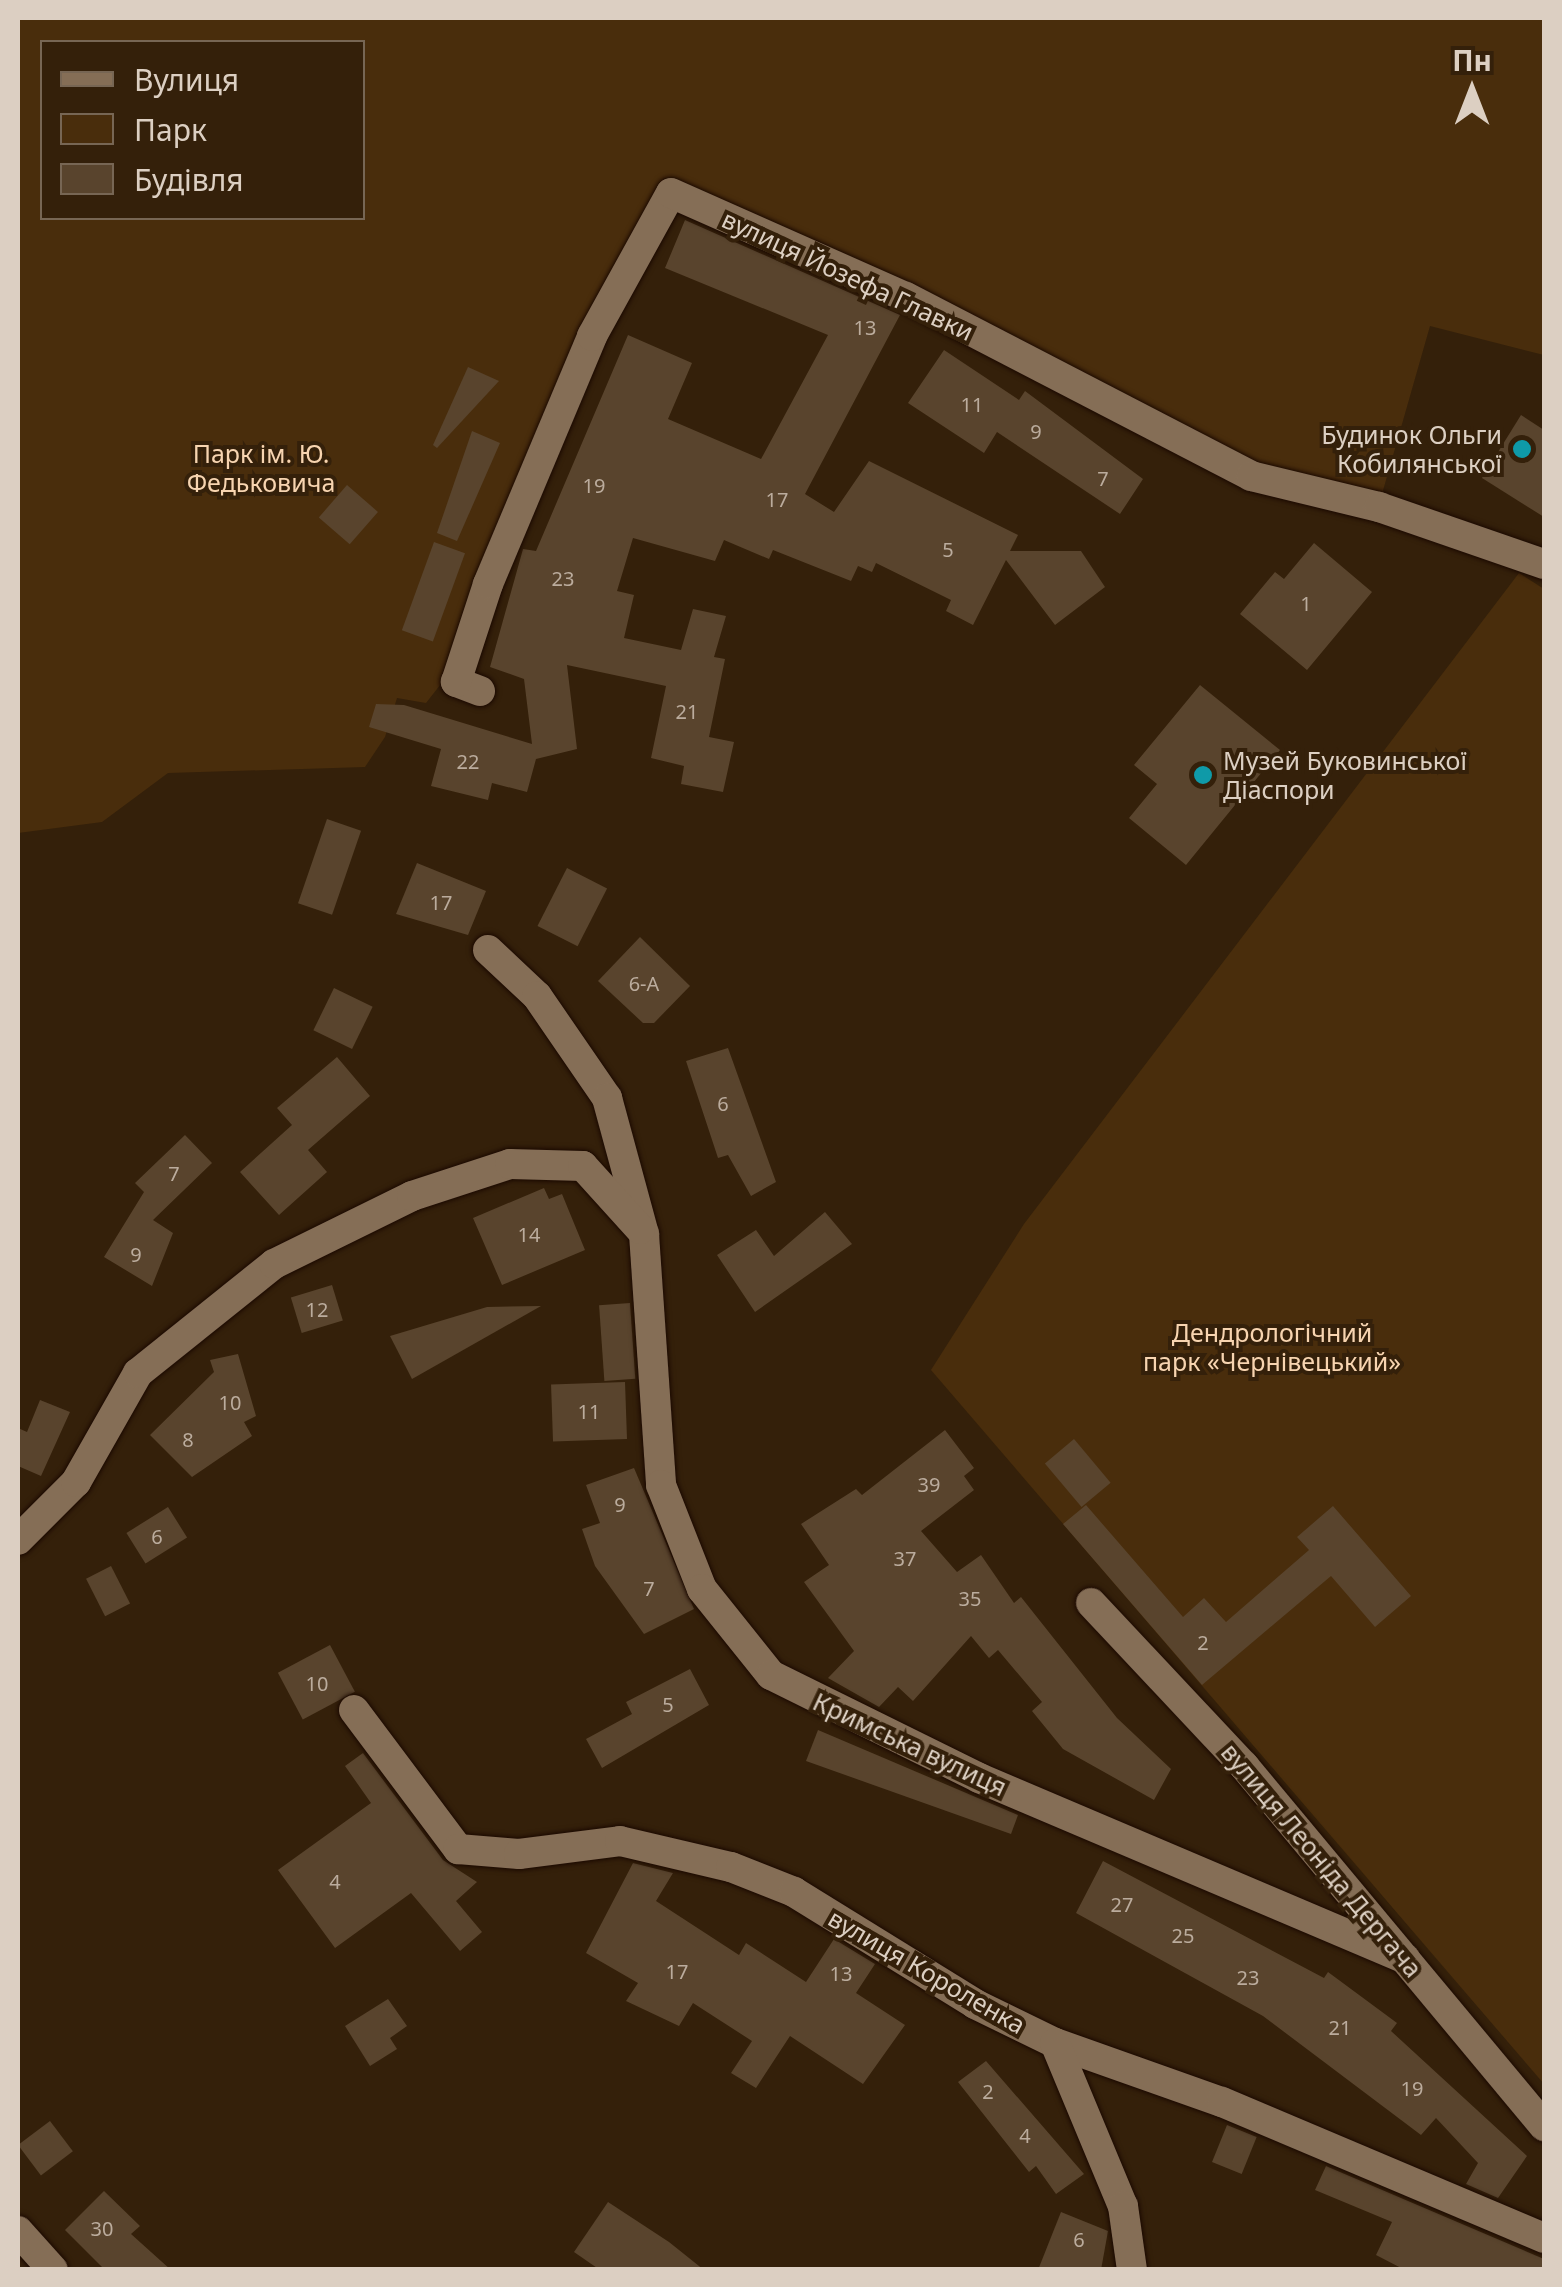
<!DOCTYPE html>
<meta charset="utf-8">
<style>
body{margin:0}
#map{position:relative;width:1562px;height:2287px;overflow:hidden;background:#34200a;font-family:"Noto Sans",sans-serif}
div>[style]{position:absolute}
.green>*{inset:0;background:#492d0c}
.building>*{inset:0;background:#59442d;transform-origin:0 0}
.roads{filter:drop-shadow(0 0 2px #1b0900) drop-shadow(0 0 2px #1b0900)}
.minor>*{height:30px;margin:-15px;padding:0 15px;transform-origin:15px;border-radius:15px;background:#856e56}
.dots>*{width:28px;height:28px;translate:-50% -50%;box-sizing:border-box;border:5px solid #34200a;border-radius:50%}
span{translate:-50% -50%;white-space:nowrap;text-align:center;line-height:1.15;-webkit-text-stroke:8px #34200a;paint-order:stroke}
.number-label{font-size:20px;color:#bbac9d}
.number-label span{-webkit-text-stroke-width:0}
.street-label{font-size:25px;color:#dccfc2}
.poi-label{font-size:25px;color:#dccfc2}
.right{translate:-100% -50%;text-align:right}
.left{translate:0 -50%;text-align:left}
.park-label{font-size:25px;color:#f7d4b0}
.frame{position:absolute;inset:0;border:20px solid #dccfc2;pointer-events:none}
.legend{position:absolute;left:40px;top:40px;width:325px;height:180px;box-sizing:border-box;background:#34200a;border:2px solid #776654;margin:0;padding:12px 18px;list-style:none;font-size:30px;color:#dccfc2}
.legend li{display:flex;align-items:center;gap:20px;height:50px}
.legend b{width:50px;border:2px solid #776654}
.north{position:absolute;left:1422px;top:40px;width:100px;height:100px;-webkit-text-stroke:8px #34200a;paint-order:stroke;rotate:0deg;font-size:28px;font-weight:700;line-height:40px;text-align:center;color:#dccfc2}
.north::after{content:'';display:block;margin:auto;width:35px;height:45px;background:#dccfc2;clip-path:polygon(50% 0,100% 100%,50% 72%,0 100%)}
</style>
<div id="map">
<div class="green">
<i style="clip-path:polygon(evenodd,18px 18px,1544px 18px,1544px 355px,1430px 326px,1382px 494px,1259px 464px,913px 288px,664px 178px,577px 338px,444px 680px,426px 703px,397px 698px,385px 737px,365px 767px,168px 773px,102px 822px,18px 833px,18px 18px,42px 42px,362px 42px,362px 218px,42px 218px,42px 42px)"></i>
<i style="clip-path:polygon(1519px 573px,1544px 589px,1544px 2084px,931px 1370px,1024px 1224px)"></i>
</div>
<div class="building">
<i style="clip-path:polygon(685px 220px,900px 315px,805px 494px,834px 512px,869px 461px,1018px 535px,1010px 551px,1081px 551px,1105px 587px,1055px 625px,1006px 560px,973px 625px,946px 611px,951px 600px,876px 563px,872px 572px,858px 566px,851px 581px,773px 550px,769px 559px,724px 540px,715px 561px,633px 538px,617px 591px,634px 595px,624px 638px,681px 650px,693px 609px,726px 616px,714px 657px,725px 659px,709px 737px,734px 742px,723px 792px,681px 784px,684px 766px,651px 758px,666px 686px,567px 665px,577px 749px,536px 759px,527px 792px,492px 783px,488px 800px,431px 786px,441px 749px,369px 727px,376px 704px,404px 705px,532px 744px,524px 679px,490px 667px,523px 549px,536px 551px,628px 335px,692px 363px,668px 419px,761px 459px,828px 335px,665px 268px)"></i>
<i style="clip-path:polygon(944px 350px,1019px 400px,1025px 391px,1143px 479px,1120px 514px,997px 432px,984px 453px,908px 403px)"></i>
<i style="clip-path:polygon(468px 367px,499px 381px,437px 448px,433px 445px)"></i>
<i style="clip-path:polygon(1521px 415px,1544px 430px,1544px 517px,1482px 478px)"></i>
<i style="clip-path:polygon(472px 431px,500px 443px,457px 541px,437px 533px)"></i>
<i style="left:347px;top:485px;width:41px;height:43px;rotate:41deg"></i>
<i style="left:434px;top:542px;width:33px;height:94px;rotate:20deg"></i>
<i style="clip-path:polygon(1314px 543px,1372px 592px,1307px 670px,1240px 614px,1275px 572px,1284px 579px)"></i>
<i style="clip-path:polygon(1200px 685px,1280px 750px,1186px 865px,1129px 818px,1157px 784px,1134px 765px)"></i>
<i style="left:327px;top:819px;width:36px;height:89px;rotate:19deg"></i>
<i style="clip-path:polygon(417px 863px,486px 891px,468px 935px,396px 914px)"></i>
<i style="left:567px;top:868px;width:45px;height:65px;rotate:27deg"></i>
<i style="clip-path:polygon(640px 937px,690px 986px,654px 1023px,643px 1023px,598px 981px)"></i>
<i style="left:334px;top:988px;width:43px;height:47px;rotate:26deg"></i>
<i style="clip-path:polygon(728px 1048px,776px 1182px,751px 1196px,728px 1155px,718px 1158px,686px 1061px)"></i>
<i style="clip-path:polygon(337px 1057px,370px 1096px,308px 1150px,327px 1172px,279px 1215px,240px 1172px,292px 1125px,277px 1108px)"></i>
<i style="clip-path:polygon(185px 1135px,212px 1163px,153px 1220px,173px 1233px,152px 1286px,104px 1257px,144px 1192px,135px 1183px)"></i>
<i style="clip-path:polygon(544px 1188px,549px 1199px,562px 1194px,585px 1250px,502px 1285px,473px 1218px)"></i>
<i style="clip-path:polygon(825px 1212px,852px 1244px,755px 1312px,717px 1255px,756px 1230px,774px 1256px)"></i>
<i style="left:332px;top:1285px;width:37px;height:43px;rotate:73deg"></i>
<i style="left:630px;top:1303px;width:76px;height:31px;rotate:86deg"></i>
<i style="clip-path:polygon(541px 1306px,412px 1379px,390px 1336px,487px 1307px)"></i>
<i style="clip-path:polygon(238px 1354px,256px 1416px,244px 1422px,252px 1436px,192px 1477px,150px 1435px,214px 1372px,210px 1360px)"></i>
<i style="left:625px;top:1382px;width:57px;height:74px;rotate:88deg"></i>
<i style="clip-path:polygon(40px 1400px,70px 1412px,41px 1476px,18px 1466px,18px 1428px,27px 1432px)"></i>
<i style="clip-path:polygon(945px 1430px,974px 1468px,964px 1476px,974px 1490px,921px 1531px,957px 1572px,981px 1555px,1014px 1603px,1021px 1597px,1117px 1718px,1171px 1769px,1154px 1800px,1063px 1749px,1032px 1711px,1042px 1702px,998px 1650px,989px 1658px,971px 1636px,913px 1701px,898px 1687px,879px 1707px,828px 1678px,854px 1651px,804px 1582px,829px 1565px,801px 1524px,856px 1489px,862px 1495px)"></i>
<i style="left:1074px;top:1439px;width:57px;height:38px;rotate:50deg"></i>
<i style="clip-path:polygon(634px 1468px,694px 1609px,644px 1634px,595px 1566px,582px 1529px,600px 1523px,586px 1485px)"></i>
<i style="clip-path:polygon(1086px 1505px,1183px 1617px,1204px 1598px,1226px 1622px,1309px 1550px,1297px 1537px,1333px 1506px,1411px 1596px,1375px 1627px,1331px 1576px,1202px 1685px,1063px 1524px)"></i>
<i style="left:168px;top:1507px;width:36px;height:49px;rotate:58deg"></i>
<i style="left:111px;top:1566px;width:42px;height:28px;rotate:63deg"></i>
<i style="left:330px;top:1645px;width:53px;height:59px;rotate:62deg"></i>
<i style="clip-path:polygon(690px 1669px,709px 1705px,602px 1768px,586px 1739px,632px 1714px,626px 1702px)"></i>
<i style="clip-path:polygon(818px 1730px,1018px 1815px,1011px 1834px,806px 1761px)"></i>
<i style="clip-path:polygon(363px 1753px,443px 1860px,477px 1882px,456px 1901px,482px 1932px,460px 1951px,411px 1893px,335px 1948px,278px 1870px,371px 1803px,345px 1766px)"></i>
<i style="clip-path:polygon(1103px 1861px,1324px 1978px,1328px 1972px,1397px 2023px,1391px 2031px,1527px 2156px,1498px 2198px,1466px 2184px,1478px 2163px,1436px 2118px,1421px 2135px,1263px 2016px,1076px 1913px)"></i>
<i style="clip-path:polygon(633px 1863px,673px 1873px,656px 1901px,739px 1955px,746px 1943px,806px 1982px,834px 1939px,875px 1964px,856px 1993px,905px 2025px,863px 2084px,790px 2036px,756px 2088px,731px 2073px,752px 2041px,693px 2003px,679px 2026px,626px 2001px,638px 1983px,586px 1953px)"></i>
<i style="clip-path:polygon(388px 1999px,407px 2026px,390px 2038px,397px 2049px,370px 2066px,345px 2026px)"></i>
<i style="clip-path:polygon(986px 2061px,1084px 2174px,1056px 2194px,1036px 2166px,1029px 2172px,958px 2082px)"></i>
<i style="left:50px;top:2121px;width:38px;height:40px;rotate:53deg"></i>
<i style="left:1227px;top:2125px;width:32px;height:40px;rotate:22deg"></i>
<i style="clip-path:polygon(1326px 2166px,1544px 2259px,1544px 2270px,1405px 2270px,1376px 2255px,1392px 2222px,1315px 2190px)"></i>
<i style="clip-path:polygon(104px 2191px,140px 2226px,131px 2234px,171px 2270px,105px 2270px,65px 2230px)"></i>
<i style="clip-path:polygon(608px 2202px,669px 2242px,704px 2270px,600px 2270px,574px 2252px)"></i>
<i style="clip-path:polygon(1061px 2212px,1108px 2231px,1101px 2270px,1038px 2270px)"></i>
</div>
<div class="roads">
<div class="minor">
<i style="left:480px;top:691px;width:26px;rotate:-159deg"></i>
<i style="left:456px;top:682px;width:103px;rotate:-71.9deg"></i>
<i style="left:488px;top:584px;width:269px;rotate:-67.2deg"></i>
<i style="left:592px;top:336px;width:163px;rotate:-61.1deg"></i>
<i style="left:671px;top:193px;width:257px;rotate:23.9deg"></i>
<i style="left:906px;top:297px;width:389px;rotate:27.4deg"></i>
<i style="left:1251px;top:476px;width:132px;rotate:13.6deg"></i>
<i style="left:1379px;top:507px;width:175px;rotate:19.1deg"></i>
<i style="left:488px;top:950px;width:67px;rotate:43.2deg"></i>
<i style="left:537px;top:996px;width:124px;rotate:55.5deg"></i>
<i style="left:607px;top:1098px;width:141px;rotate:74.8deg"></i>
<i style="left:644px;top:1234px;width:252px;rotate:86.1deg"></i>
<i style="left:661px;top:1485px;width:112px;rotate:68.5deg"></i>
<i style="left:702px;top:1589px;width:110px;rotate:51.3deg"></i>
<i style="left:771px;top:1675px;width:232px;rotate:26.3deg"></i>
<i style="left:979px;top:1778px;width:463px;rotate:23deg"></i>
<i style="left:18px;top:1540px;width:82px;rotate:-45deg"></i>
<i style="left:76px;top:1482px;width:125px;rotate:-60.4deg"></i>
<i style="left:138px;top:1373px;width:174px;rotate:-38.7deg"></i>
<i style="left:274px;top:1264px;width:154px;rotate:-26.2deg"></i>
<i style="left:412px;top:1196px;width:103px;rotate:-18.1deg"></i>
<i style="left:510px;top:1164px;width:73px;rotate:1.6deg"></i>
<i style="left:583px;top:1166px;width:85px;rotate:47.9deg"></i>
<i style="left:1091px;top:1603px;width:224px;rotate:46.8deg"></i>
<i style="left:1244px;top:1766px;width:469px;rotate:50.2deg"></i>
<i style="left:354px;top:1710px;width:174px;rotate:53.2deg"></i>
<i style="left:458px;top:1849px;width:61px;rotate:4.7deg"></i>
<i style="left:519px;top:1854px;width:102px;rotate:-7.3deg"></i>
<i style="left:620px;top:1841px;width:114px;rotate:13.2deg"></i>
<i style="left:731px;top:1867px;width:68px;rotate:21.6deg"></i>
<i style="left:794px;top:1892px;width:213px;rotate:31.7deg"></i>
<i style="left:975px;top:2004px;width:89px;rotate:26deg"></i>
<i style="left:1055px;top:2043px;width:177px;rotate:19.5deg"></i>
<i style="left:1222px;top:2102px;width:350px;rotate:22.9deg"></i>
<i style="left:1055px;top:2043px;width:177px;rotate:67.4deg"></i>
<i style="left:1123px;top:2206px;width:65px;rotate:82deg"></i>
<i style="left:18px;top:2231px;width:52px;rotate:48.1deg"></i>
</div>
</div>
<div class="dots">
<i style="left:1522px;top:449px;background:#0f9aa8"></i>
<i style="left:1203px;top:775px;background:#0f9aa8"></i>
</div>
<div class="number-label">
<span style="left:865px;top:327px">13</span>
<span style="left:972px;top:404px">11</span>
<span style="left:1036px;top:431px">9</span>
<span style="left:1103px;top:478px">7</span>
<span style="left:594px;top:485px">19</span>
<span style="left:777px;top:499px">17</span>
<span style="left:948px;top:549px">5</span>
<span style="left:563px;top:578px">23</span>
<span style="left:1306px;top:603px">1</span>
<span style="left:687px;top:711px">21</span>
<span style="left:468px;top:761px">22</span>
<span style="left:441px;top:902px">17</span>
<span style="left:644px;top:983px">6-А</span>
<span style="left:723px;top:1103px">6</span>
<span style="left:174px;top:1173px">7</span>
<span style="left:529px;top:1234px">14</span>
<span style="left:136px;top:1254px">9</span>
<span style="left:317px;top:1309px">12</span>
<span style="left:230px;top:1402px">10</span>
<span style="left:589px;top:1411px">11</span>
<span style="left:188px;top:1439px">8</span>
<span style="left:929px;top:1484px">39</span>
<span style="left:620px;top:1504px">9</span>
<span style="left:157px;top:1536px">6</span>
<span style="left:905px;top:1558px">37</span>
<span style="left:649px;top:1588px">7</span>
<span style="left:970px;top:1598px">35</span>
<span style="left:1203px;top:1642px">2</span>
<span style="left:317px;top:1683px">10</span>
<span style="left:668px;top:1704px">5</span>
<span style="left:335px;top:1881px">4</span>
<span style="left:1122px;top:1904px">27</span>
<span style="left:1183px;top:1935px">25</span>
<span style="left:677px;top:1971px">17</span>
<span style="left:841px;top:1973px">13</span>
<span style="left:1248px;top:1977px">23</span>
<span style="left:1340px;top:2027px">21</span>
<span style="left:1412px;top:2088px">19</span>
<span style="left:988px;top:2091px">2</span>
<span style="left:1025px;top:2135px">4</span>
<span style="left:102px;top:2228px">30</span>
<span style="left:1079px;top:2239px">6</span>
</div>
<div class="street-label">
<span style="left:848px;top:275px;rotate:25deg">вулиця Йозефа Главки</span>
<span style="left:910px;top:1744px;rotate:25deg">Кримська вулиця</span>
<span style="left:1322px;top:1860px;rotate:50deg">вулиця Леоніда Дергача</span>
<span style="left:927px;top:1971px;rotate:30deg">вулиця Короленка</span>
</div>
<div class="poi-label">
<span class="right" style="left:1502px;top:449px">Будинок Ольги<br>Кобилянської</span>
<span class="left" style="left:1223px;top:775px">Музей Буковинської<br>Діаспори</span>
</div>
<div class="park-label">
<span style="left:261px;top:468px">Парк ім. Ю.<br>Федьковича</span>
<span style="left:1272px;top:1347px">Дендрологічний<br>парк «Чернівецький»</span>
</div>
<div class="frame"></div>
<ul class="legend">
<li><b style="height:12px;background:#856e56"></b>Вулиця</li>
<li><b style="height:28px;background:#492d0c"></b>Парк</li>
<li><b style="height:28px;background:#59442d"></b>Будівля</li>
</ul>
<div class="north">Пн</div>
</div>
